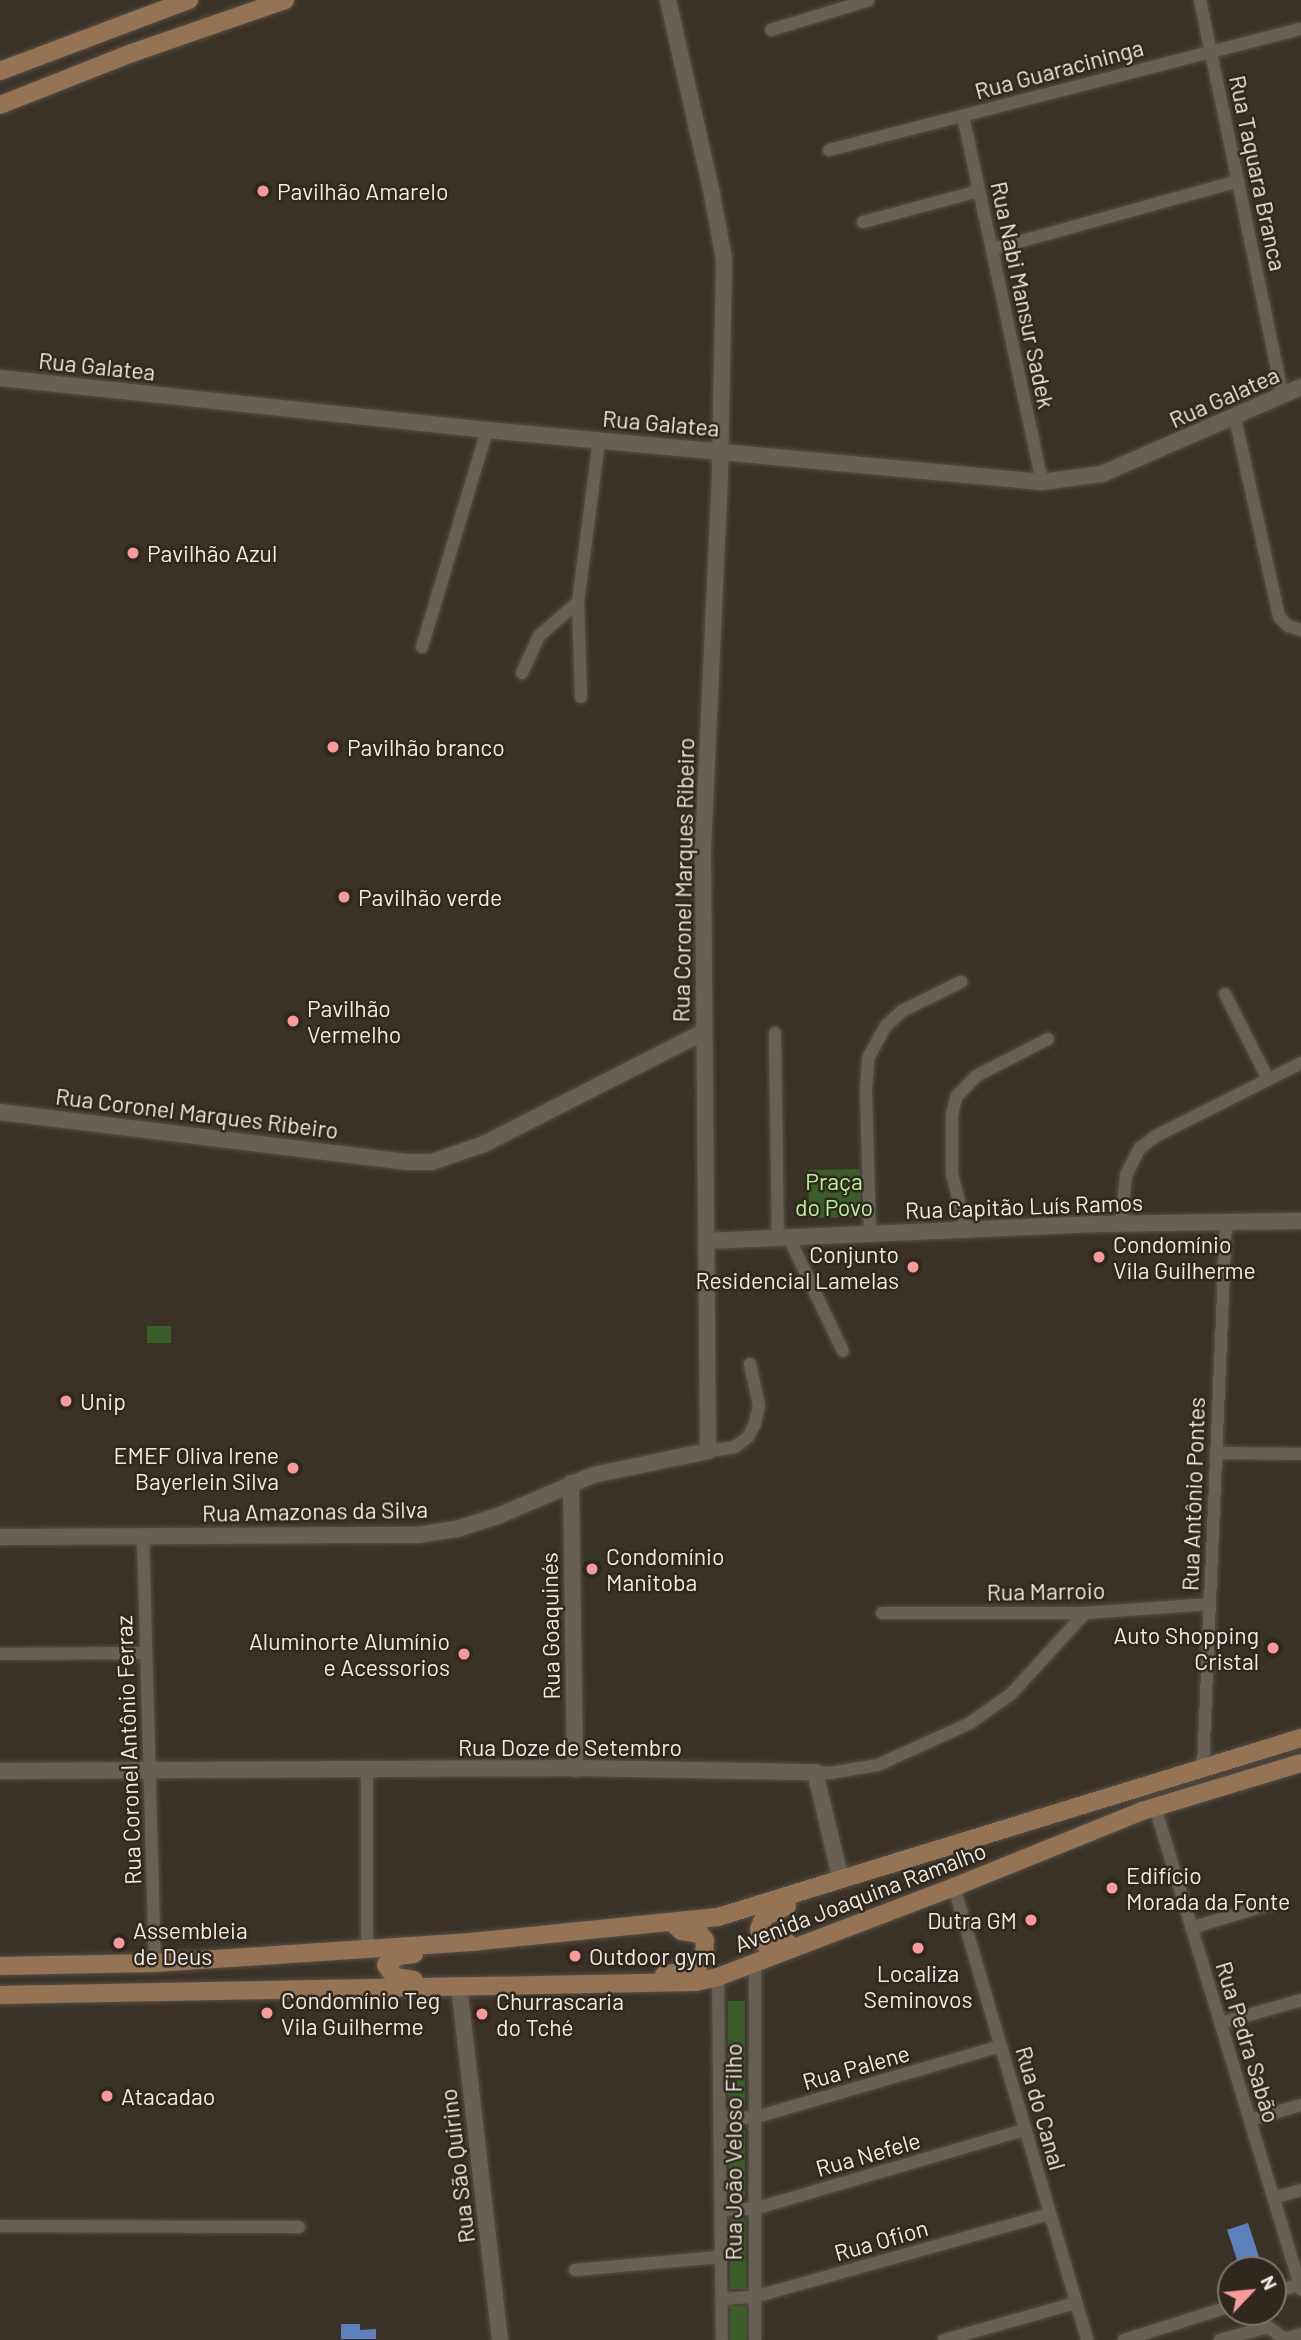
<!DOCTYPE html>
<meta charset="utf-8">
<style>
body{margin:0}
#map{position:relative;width:1301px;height:2340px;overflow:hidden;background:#3a3227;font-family:Barlow,sans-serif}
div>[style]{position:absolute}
.green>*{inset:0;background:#3a5d29;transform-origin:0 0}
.water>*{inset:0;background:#5e81bc;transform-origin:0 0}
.roads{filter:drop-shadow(0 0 2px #575047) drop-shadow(0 0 2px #575047)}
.minor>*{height:12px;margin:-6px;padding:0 6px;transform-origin:6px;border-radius:6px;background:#696055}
.tertiary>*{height:16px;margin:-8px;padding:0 8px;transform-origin:8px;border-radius:8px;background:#696055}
.secondary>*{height:18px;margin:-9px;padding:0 9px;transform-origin:9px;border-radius:9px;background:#947454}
.dots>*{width:19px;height:19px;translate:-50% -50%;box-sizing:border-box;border:4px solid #30281e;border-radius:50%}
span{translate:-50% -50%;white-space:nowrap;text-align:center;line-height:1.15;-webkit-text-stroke:5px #30281e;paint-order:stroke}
.street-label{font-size:23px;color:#f0ebe4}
.poi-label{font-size:23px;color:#f0ebe4}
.left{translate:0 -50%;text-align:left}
.right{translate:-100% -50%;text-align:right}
.park-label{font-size:23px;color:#b8f49e}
.north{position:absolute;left:1217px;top:2256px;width:70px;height:70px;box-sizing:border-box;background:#30281e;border:2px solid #7d766d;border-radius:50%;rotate:64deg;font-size:19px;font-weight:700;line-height:28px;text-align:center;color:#f0ebe4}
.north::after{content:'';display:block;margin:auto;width:24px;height:32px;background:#f59b9b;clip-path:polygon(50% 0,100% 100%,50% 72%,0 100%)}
</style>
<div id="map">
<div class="green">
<i style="left:860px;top:1169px;width:48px;height:52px;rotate:89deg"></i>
<i style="left:147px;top:1326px;width:24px;height:17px"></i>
<i style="left:728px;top:2001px;width:17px;height:107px"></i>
<i style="left:729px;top:2131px;width:16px;height:67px"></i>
<i style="left:730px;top:2219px;width:16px;height:70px"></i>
<i style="left:730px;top:2306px;width:17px;height:34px"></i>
</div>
<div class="water">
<i style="left:1248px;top:2223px;width:45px;height:22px;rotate:72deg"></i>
<i style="clip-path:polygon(341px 2324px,360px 2324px,360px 2330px,376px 2329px,376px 2339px,341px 2339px)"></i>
</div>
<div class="roads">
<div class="minor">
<i style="left:1200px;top:0;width:405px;rotate:78.2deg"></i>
<i style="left:771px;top:30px;width:102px;rotate:-17deg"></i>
<i style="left:963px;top:116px;width:374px;rotate:77.8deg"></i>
<i style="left:829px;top:150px;width:487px;rotate:-14.4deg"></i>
<i style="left:863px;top:222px;width:120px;rotate:-15deg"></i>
<i style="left:993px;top:249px;width:255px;rotate:-15.5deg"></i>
<i style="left:1235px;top:418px;width:204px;rotate:77.5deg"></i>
<i style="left:1279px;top:617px;width:13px;rotate:45deg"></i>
<i style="left:1288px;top:626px;width:14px;rotate:17deg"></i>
<i style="left:578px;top:602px;width:95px;rotate:88.2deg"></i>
<i style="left:422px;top:647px;width:227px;rotate:-73.3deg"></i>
<i style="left:522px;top:673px;width:41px;rotate:-65.3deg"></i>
<i style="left:539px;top:636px;width:52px;rotate:-41.1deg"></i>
<i style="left:578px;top:602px;width:163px;rotate:-82.6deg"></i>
<i style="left:1225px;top:994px;width:95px;rotate:63.2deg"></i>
<i style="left:775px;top:1033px;width:205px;rotate:89.2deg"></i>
<i style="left:1121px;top:1224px;width:49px;rotate:-84.2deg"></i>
<i style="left:1126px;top:1175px;width:30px;rotate:-63deg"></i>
<i style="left:1140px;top:1148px;width:20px;rotate:-37deg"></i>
<i style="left:1156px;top:1136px;width:162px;rotate:-26.7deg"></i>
<i style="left:967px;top:1232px;width:60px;rotate:-104.5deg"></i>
<i style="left:952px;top:1174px;width:59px;rotate:-90deg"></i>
<i style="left:952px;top:1115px;width:18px;rotate:-77deg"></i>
<i style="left:956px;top:1097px;width:29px;rotate:-46deg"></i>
<i style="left:976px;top:1076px;width:81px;rotate:-27.2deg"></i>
<i style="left:870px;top:1235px;width:145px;rotate:-91.6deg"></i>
<i style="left:866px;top:1090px;width:32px;rotate:-86deg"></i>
<i style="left:868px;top:1058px;width:37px;rotate:-61deg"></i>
<i style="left:886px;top:1026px;width:22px;rotate:-43deg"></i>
<i style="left:902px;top:1011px;width:66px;rotate:-26.2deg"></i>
<i style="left:789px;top:1238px;width:125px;rotate:64.5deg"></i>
<i style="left:708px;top:1451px;width:27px;rotate:-8deg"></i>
<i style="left:735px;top:1447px;width:16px;rotate:-38deg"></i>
<i style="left:748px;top:1437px;width:15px;rotate:-62deg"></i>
<i style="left:755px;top:1424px;width:19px;rotate:-78deg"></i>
<i style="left:759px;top:1405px;width:42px;rotate:-102.4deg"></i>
<i style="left:1216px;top:1453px;width:85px;rotate:0.7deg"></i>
<i style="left:143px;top:1535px;width:428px;rotate:88.4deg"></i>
<i style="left:882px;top:1613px;width:203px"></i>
<i style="left:1085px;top:1613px;width:125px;rotate:-4.1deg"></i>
<i style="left:0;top:1654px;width:146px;rotate:-0.4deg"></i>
<i style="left:1203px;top:1767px;width:545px;rotate:-87.58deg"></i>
<i style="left:815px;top:1772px;width:15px;rotate:4deg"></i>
<i style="left:830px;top:1773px;width:49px;rotate:-9.5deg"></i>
<i style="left:878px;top:1765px;width:101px;rotate:-24.5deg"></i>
<i style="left:970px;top:1723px;width:50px;rotate:-35.3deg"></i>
<i style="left:1011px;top:1694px;width:110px;rotate:-47.6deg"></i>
<i style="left:1155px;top:1807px;width:504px;rotate:73.15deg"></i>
<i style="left:954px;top:1887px;width:472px;rotate:73.6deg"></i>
<i style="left:1191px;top:1928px;width:84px;rotate:-16.7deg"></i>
<i style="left:367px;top:1948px;width:177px;rotate:-90deg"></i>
<i style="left:755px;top:1963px;width:377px;rotate:90deg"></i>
<i style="left:718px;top:1977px;width:363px;rotate:89.4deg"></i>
<i style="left:1221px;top:2023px;width:83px;rotate:-16deg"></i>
<i style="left:721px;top:2117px;width:32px;rotate:2deg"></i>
<i style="left:753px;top:2118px;width:258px;rotate:-16.2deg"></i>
<i style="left:1250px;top:2120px;width:53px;rotate:-16.4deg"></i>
<i style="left:1273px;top:2198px;width:29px;rotate:-16deg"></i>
<i style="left:721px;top:2210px;width:33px;rotate:-2deg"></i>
<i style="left:754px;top:2209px;width:282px;rotate:-16.3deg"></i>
<i style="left:0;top:2226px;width:299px;rotate:0.2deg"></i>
<i style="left:575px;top:2270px;width:148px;rotate:-5.1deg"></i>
<i style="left:1273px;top:2293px;width:29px;rotate:-18deg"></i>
<i style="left:722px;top:2299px;width:32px;rotate:-4deg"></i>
<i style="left:754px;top:2297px;width:307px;rotate:-15.7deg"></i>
<i style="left:944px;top:2340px;width:137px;rotate:-15.7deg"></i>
<i style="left:1124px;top:2340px;width:112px;rotate:-17.6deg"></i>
<i style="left:1220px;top:2340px;width:50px;rotate:-15.2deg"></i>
<i style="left:1268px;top:2327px;width:21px;rotate:35deg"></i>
<i style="left:1285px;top:2339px;width:17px;rotate:-17deg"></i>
</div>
<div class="tertiary">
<i style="left:0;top:378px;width:490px;rotate:6.1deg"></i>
<i style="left:487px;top:430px;width:557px;rotate:5.35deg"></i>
<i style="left:1042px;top:482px;width:61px;rotate:-7.6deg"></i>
<i style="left:1102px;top:474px;width:217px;rotate:-23.6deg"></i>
<i style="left:0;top:1112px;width:411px;rotate:7deg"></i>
<i style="left:408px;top:1162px;width:24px"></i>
<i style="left:432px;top:1162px;width:55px;rotate:-19.1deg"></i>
<i style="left:484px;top:1144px;width:247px;rotate:-27deg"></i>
<i style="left:706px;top:1241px;width:397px;rotate:-2.5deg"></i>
<i style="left:1103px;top:1224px;width:198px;rotate:-0.9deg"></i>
<i style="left:571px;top:1483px;width:286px;rotate:89.2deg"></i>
<i style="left:0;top:1537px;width:418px;rotate:-0.3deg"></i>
<i style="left:418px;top:1535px;width:39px;rotate:-9deg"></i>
<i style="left:457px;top:1529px;width:43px;rotate:-17.6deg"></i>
<i style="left:498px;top:1516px;width:103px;rotate:-23.3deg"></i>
<i style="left:593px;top:1475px;width:117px;rotate:-11.8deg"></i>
<i style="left:708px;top:1451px;width:603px;rotate:-90.48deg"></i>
<i style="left:703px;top:848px;width:378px;rotate:-87.4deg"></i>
<i style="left:720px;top:470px;width:211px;rotate:-88.9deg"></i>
<i style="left:724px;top:259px;width:66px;rotate:-100.5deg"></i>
<i style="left:712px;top:194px;width:199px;rotate:-102.8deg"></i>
<i style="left:0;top:1771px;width:578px;rotate:-0.3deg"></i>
<i style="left:578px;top:1768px;width:237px;rotate:1deg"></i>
<i style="left:815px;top:1772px;width:111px;rotate:76.5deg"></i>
<i style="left:459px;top:1986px;width:356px;rotate:83.4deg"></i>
</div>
<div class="secondary">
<i style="left:0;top:71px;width:202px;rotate:-20.6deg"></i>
<i style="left:0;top:105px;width:142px;rotate:-21.5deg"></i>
<i style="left:132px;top:53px;width:162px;rotate:-19.1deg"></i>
<i style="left:787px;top:1906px;width:25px;rotate:154deg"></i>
<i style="left:764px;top:1917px;width:13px;rotate:113deg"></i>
<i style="left:759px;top:1929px;width:14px;rotate:73deg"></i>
<i style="left:763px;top:1942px;width:11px;rotate:41deg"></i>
<i style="left:771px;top:1949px;width:18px;rotate:-19deg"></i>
<i style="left:414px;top:1954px;width:16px;rotate:173deg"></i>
<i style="left:398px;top:1956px;width:15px;rotate:143deg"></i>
<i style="left:386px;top:1965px;width:15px;rotate:53deg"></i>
<i style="left:395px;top:1977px;width:19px;rotate:9deg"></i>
<i style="left:0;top:1966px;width:155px;rotate:-1.1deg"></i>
<i style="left:155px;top:1963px;width:317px;rotate:-3.8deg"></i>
<i style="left:471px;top:1942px;width:248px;rotate:-5.8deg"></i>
<i style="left:718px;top:1917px;width:610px;rotate:-17.07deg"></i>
<i style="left:664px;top:1975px;width:33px;rotate:-12deg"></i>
<i style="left:696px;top:1968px;width:13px;rotate:-51deg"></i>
<i style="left:704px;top:1958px;width:18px;rotate:-87deg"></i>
<i style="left:705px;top:1940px;width:8px;rotate:-130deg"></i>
<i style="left:700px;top:1934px;width:19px;rotate:-171deg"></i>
<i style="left:681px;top:1931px;width:7px;rotate:-135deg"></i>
<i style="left:0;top:1995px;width:696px;rotate:-1.07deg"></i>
<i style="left:696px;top:1982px;width:23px;rotate:-13deg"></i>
<i style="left:718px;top:1977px;width:253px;rotate:-20.9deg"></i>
<i style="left:954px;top:1887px;width:203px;rotate:-22deg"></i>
<i style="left:1142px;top:1811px;width:166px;rotate:-16.8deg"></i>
</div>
</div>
<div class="dots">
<i style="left:263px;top:191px;background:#f59b9b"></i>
<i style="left:133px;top:553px;background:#f59b9b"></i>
<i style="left:333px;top:747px;background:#f59b9b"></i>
<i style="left:344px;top:897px;background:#f59b9b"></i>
<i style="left:293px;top:1021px;background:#f59b9b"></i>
<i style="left:1099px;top:1257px;background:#f59b9b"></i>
<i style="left:913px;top:1267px;background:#f59b9b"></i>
<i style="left:66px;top:1401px;background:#f59b9b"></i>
<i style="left:293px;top:1468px;background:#f59b9b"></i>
<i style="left:592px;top:1569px;background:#f59b9b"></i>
<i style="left:1273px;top:1648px;background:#f59b9b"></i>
<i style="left:464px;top:1654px;background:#f59b9b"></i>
<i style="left:1112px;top:1888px;background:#f59b9b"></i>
<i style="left:1031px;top:1920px;background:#f59b9b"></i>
<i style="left:119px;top:1943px;background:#f59b9b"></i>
<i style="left:918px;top:1948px;background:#f59b9b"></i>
<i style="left:575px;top:1956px;background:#f59b9b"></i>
<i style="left:267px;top:2013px;background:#f59b9b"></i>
<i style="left:482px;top:2014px;background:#f59b9b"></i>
<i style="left:107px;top:2096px;background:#f59b9b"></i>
</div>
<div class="street-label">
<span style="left:1059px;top:69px;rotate:-15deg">Rua Guaracininga</span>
<span style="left:1258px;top:173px;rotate:78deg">Rua Taquara Branca</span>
<span style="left:1023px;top:295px;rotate:78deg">Rua Nabi Mansur Sadek</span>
<span style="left:97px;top:366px;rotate:6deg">Rua Galatea</span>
<span style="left:1224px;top:397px;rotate:-24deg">Rua Galatea</span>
<span style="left:661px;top:423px;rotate:5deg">Rua Galatea</span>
<span style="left:683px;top:880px;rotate:-89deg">Rua Coronel Marques Ribeiro</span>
<span style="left:197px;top:1113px;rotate:7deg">Rua Coronel Marques Ribeiro</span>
<span style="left:1024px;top:1206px;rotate:-2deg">Rua Capitão Luís Ramos</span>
<span style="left:1193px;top:1494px;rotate:-88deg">Rua Antônio Pontes</span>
<span style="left:315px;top:1511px;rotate:-1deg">Rua Amazonas da Silva</span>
<span style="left:1046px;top:1591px;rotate:-1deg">Rua Marroio</span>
<span style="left:550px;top:1626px;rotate:-91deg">Rua Goaquinés</span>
<span style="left:570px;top:1747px">Rua Doze de Setembro</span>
<span style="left:128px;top:1750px;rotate:-92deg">Rua Coronel Antônio Ferraz</span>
<span style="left:860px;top:1897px;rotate:-21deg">Avenida Joaquina Ramalho</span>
<span style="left:1248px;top:2042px;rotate:73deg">Rua Pedra Sabão</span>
<span style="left:856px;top:2067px;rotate:-16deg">Rua Palene</span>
<span style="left:1041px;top:2108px;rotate:74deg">Rua do Canal</span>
<span style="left:733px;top:2152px;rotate:-90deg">Rua João Veloso Filho</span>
<span style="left:868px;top:2154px;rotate:-16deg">Rua Nefele</span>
<span style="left:457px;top:2166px;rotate:-97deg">Rua São Quirino</span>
<span style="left:881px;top:2240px;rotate:-16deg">Rua Ofion</span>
</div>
<div class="poi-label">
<span class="left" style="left:277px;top:191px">Pavilhão Amarelo</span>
<span class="left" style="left:147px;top:553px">Pavilhão Azul</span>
<span class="left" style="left:347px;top:747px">Pavilhão branco</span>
<span class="left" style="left:358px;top:897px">Pavilhão verde</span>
<span class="left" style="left:307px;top:1021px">Pavilhão<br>Vermelho</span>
<span class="left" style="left:1113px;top:1257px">Condomínio<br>Vila Guilherme</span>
<span class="right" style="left:899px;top:1267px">Conjunto<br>Residencial Lamelas</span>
<span class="left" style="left:80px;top:1401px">Unip</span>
<span class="right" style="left:279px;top:1468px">EMEF Oliva Irene<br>Bayerlein Silva</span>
<span class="left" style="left:606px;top:1569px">Condomínio<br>Manitoba</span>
<span class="right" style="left:1259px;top:1648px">Auto Shopping<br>Cristal</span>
<span class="right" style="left:450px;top:1654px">Aluminorte Alumínio<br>e Acessorios</span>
<span class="left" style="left:1126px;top:1888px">Edifício<br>Morada da Fonte</span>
<span class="right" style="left:1017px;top:1920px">Dutra GM</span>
<span class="left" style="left:133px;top:1943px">Assembleia<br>de Deus</span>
<span class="left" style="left:589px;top:1956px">Outdoor gym</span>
<span style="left:918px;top:1986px">Localiza<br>Seminovos</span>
<span class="left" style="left:281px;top:2013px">Condomínio Teg<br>Vila Guilherme</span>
<span class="left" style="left:496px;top:2014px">Churrascaria<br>do Tché</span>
<span class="left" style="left:121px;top:2096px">Atacadao</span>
</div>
<div class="park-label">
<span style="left:834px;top:1194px">Praça<br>do Povo</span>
</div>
<div class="north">N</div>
</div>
